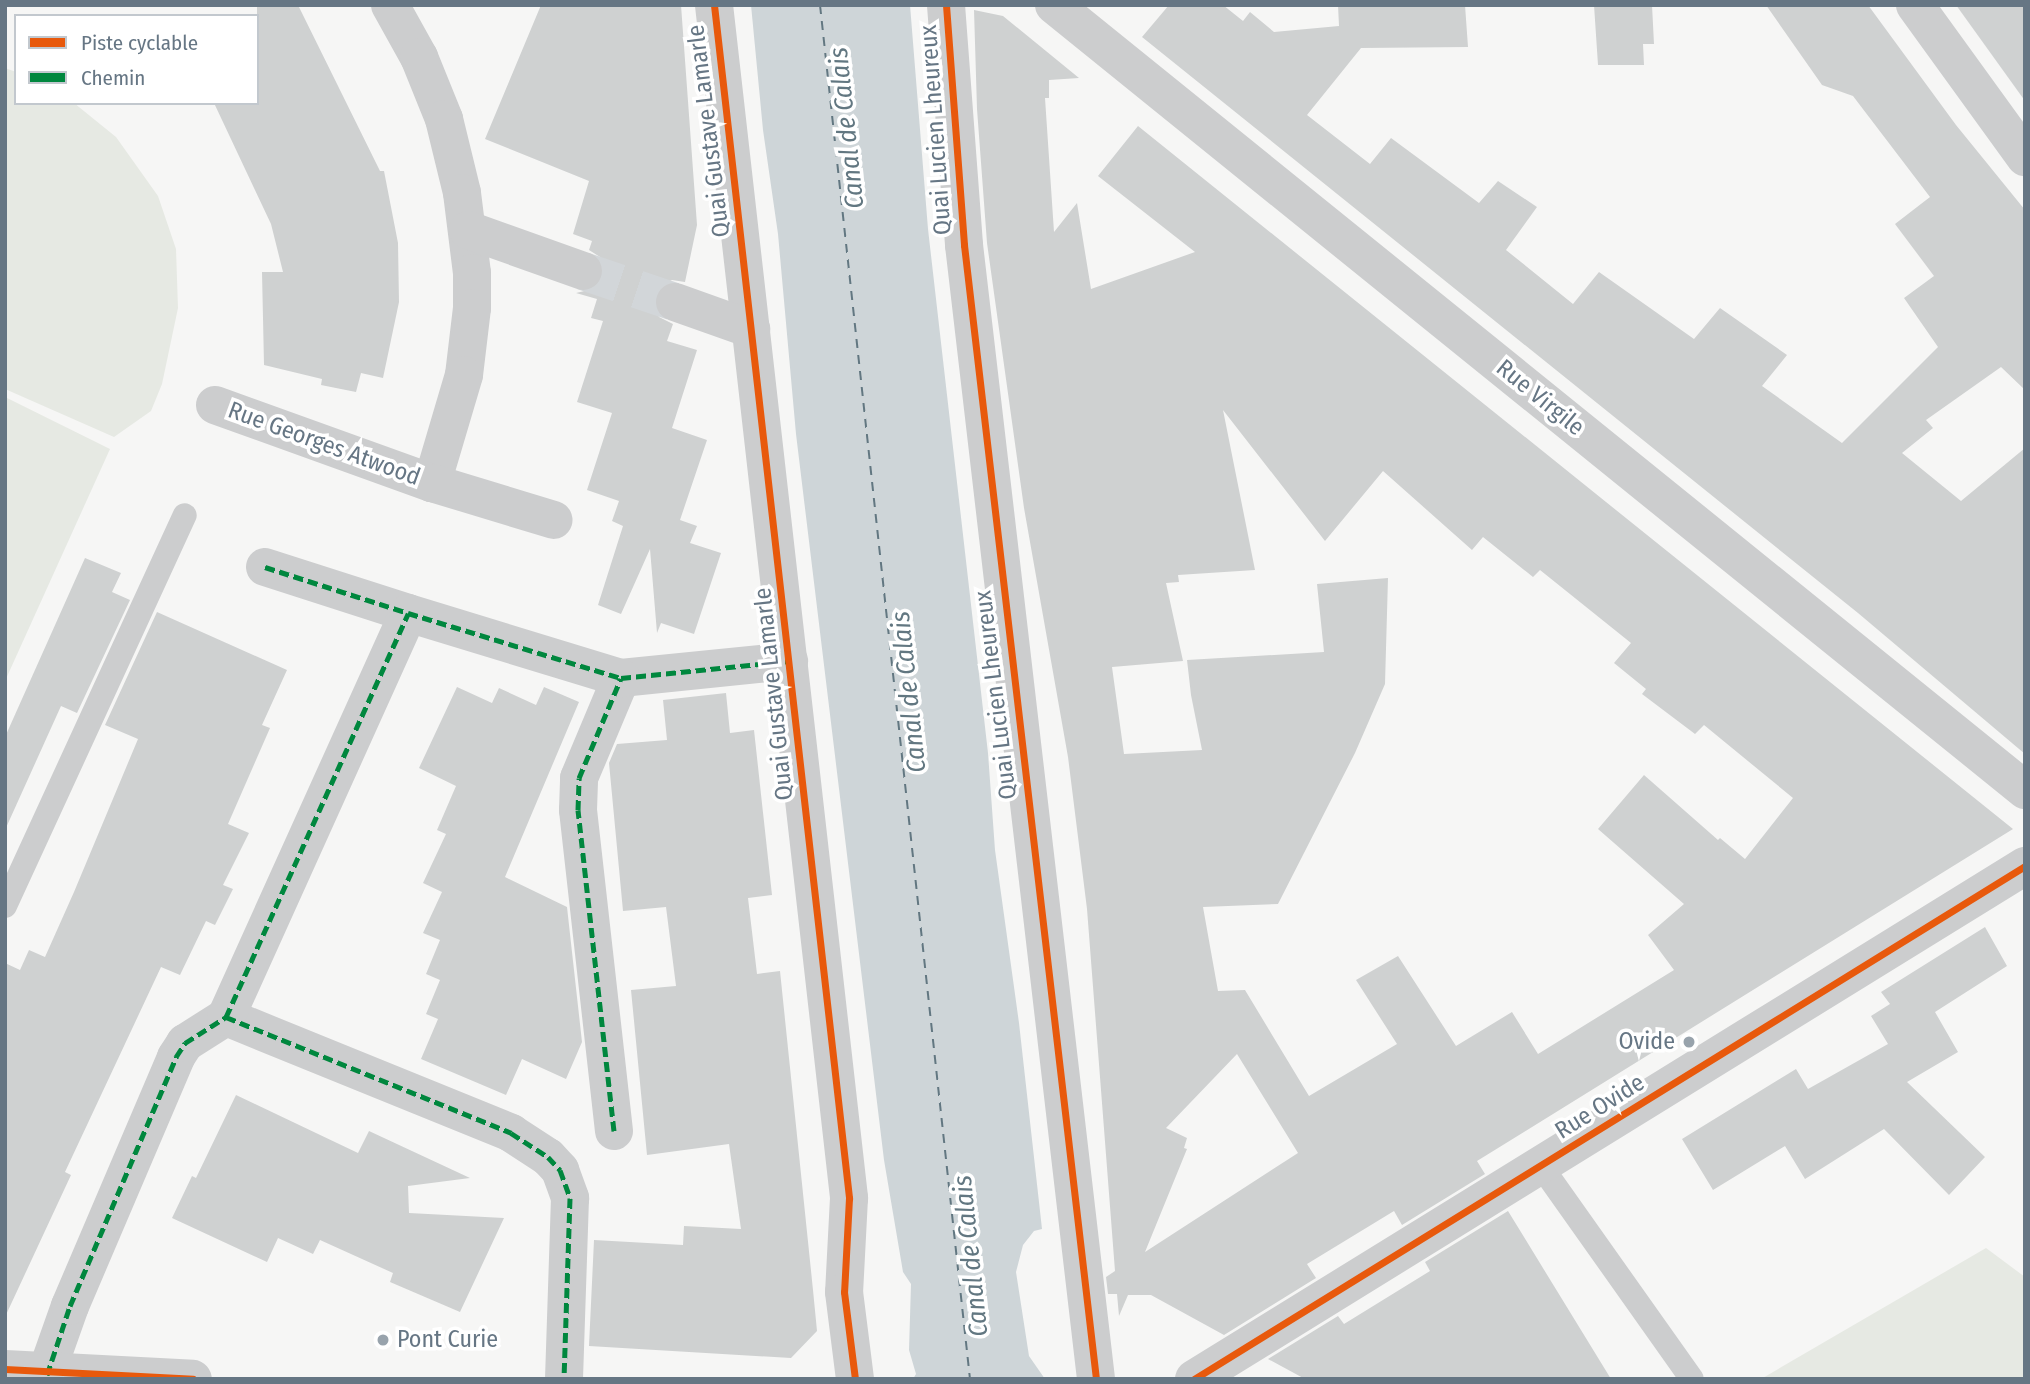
<!DOCTYPE html>
<style>
body{margin:0}
#map{position:relative;width:2030px;height:1384px;overflow:hidden;background:#f6f6f5;font-family:"Fira Sans Condensed",sans-serif}
div>[style]{position:absolute}
.green>*{inset:0;background:#e6e9e3}
.water>*{inset:0;background:#ced5d8}
.ferry>*{height:2px;margin-top:-1px;transform-origin:0;background:repeating-linear-gradient(90deg,#627781 0 9px,transparent 0 16px)}
.building>*{inset:0;background:#cfd1d1}
.minor-tunnel>*{height:38px;margin-top:-19px;transform-origin:0;background:repeating-linear-gradient(90deg,#d2d6d9 0 38px,transparent 0 57px)}
.service>*{height:24px;margin:-12px;padding:0 12px;transform-origin:12px;border-radius:12px;background:#cccdce}
.minor>*{height:38px;margin:-19px;padding:0 19px;transform-origin:19px;border-radius:19px;background:#cccdce}
.tertiary>*{height:38px;margin:-19px;padding:0 19px;transform-origin:19px;border-radius:19px;background:#cccdce}
.quiet>*{height:5px;margin-top:-2.5px;transform-origin:0;background:repeating-linear-gradient(90deg,#00873e 0 10px,transparent 0 15px)}
.cycleway>*{height:7px;margin:-3.5px;padding:0 3.5px;transform-origin:3.5px;border-radius:3.5px;background:#e8590c}
.dots>*{width:19px;height:19px;translate:-50% -50%;box-sizing:border-box;border:4px solid #fff;border-radius:50%}
span{translate:-50% -50%;white-space:nowrap;text-align:center;line-height:1.15;-webkit-text-stroke:7px #fff;paint-order:stroke}
.street-label{font-size:24px;color:#667684}
.poi-label{font-size:24px;color:#667684}
.right{translate:-100% -50%;text-align:right}
.left{translate:0 -50%;text-align:left}
.water-label{font-size:26px;color:#627781;font-style:italic}
.frame{position:absolute;inset:0;border:7px solid #667684;pointer-events:none}
.legend{position:absolute;left:14px;top:14px;width:245px;height:91px;box-sizing:border-box;background:#fff;border:2px solid #c2c8ce;margin:0;padding:9px 12px;list-style:none;font-size:21px;color:#667684}
.legend li{display:flex;align-items:center;gap:14px;height:35px}
.legend b{width:35px;border:2px solid #c2c8ce}
</style>
<div id="map">
<div class="green">
<i style="clip-path:polygon(5px 68px,16px 72px,16px 103px,74px 103px,116px 137px,158px 196px,176px 249px,178px 308px,162px 384px,151px 411px,114px 437px,5px 389px)"></i>
<i style="clip-path:polygon(5px 397px,110px 449px,5px 681px)"></i>
<i style="clip-path:polygon(1986px 1248px,2025px 1277px,2025px 1379px,1761px 1379px)"></i>
</div>
<div class="water">
<i style="clip-path:polygon(751px 5px,910px 5px,928px 229px,988px 753px,995px 850px,1019px 1023px,1042px 1229px,1034px 1231px,1023px 1245px,1016px 1272px,1029px 1356px,1045px 1379px,913px 1379px,916px 1374px,909px 1350px,911px 1284px,903px 1272px,884px 1160px,796px 434px,778px 234px,763px 130px)"></i>
</div>
<div class="ferry">
<i style="left:820px;top:5px;width:1382px;rotate:83.77deg"></i>
</div>
<div class="building">
<i style="clip-path:polygon(257px 5px,298px 5px,380px 171px,384px 171px,398px 243px,399px 302px,383px 378px,361px 373px,356px 392px,321px 385px,322px 379px,264px 365px,262px 272px,283px 272px,271px 224px,214px 103px,257px 103px)"></i>
<i style="clip-path:polygon(541px 5px,681px 5px,697px 225px,685px 282px,672px 280px,661px 285px,655px 294px,653px 305px,659px 317px,673px 324px,667px 341px,697px 350px,672px 428px,707px 440px,680px 520px,697px 526px,690px 543px,721px 553px,694px 634px,661px 623px,657px 633px,650px 549px,621px 614px,598px 605px,623px 526px,612px 521px,619px 501px,587px 490px,612px 413px,577px 402px,603px 321px,591px 318px,597px 299px,576px 293px,597px 288px,604px 278px,604px 266px,600px 257px,589px 250px,592px 241px,573px 234px,589px 181px,485px 139px)"></i>
<i style="clip-path:polygon(1169px 5px,1223px 5px,1243px 21px,1250px 12px,1274px 32px,1339px 26px,1338px 5px,1465px 5px,1468px 47px,1361px 48px,1307px 115px,1370px 164px,1391px 138px,1479px 203px,1498px 181px,1537px 207px,1506px 250px,1573px 304px,1599px 272px,1694px 339px,1720px 308px,1787px 355px,1762px 386px,1842px 443px,1938px 347px,1904px 298px,1934px 276px,1895px 224px,1930px 197px,1853px 96px,1822px 85px,1766px 5px,1868px 5px,1956px 125px,2025px 210px,2025px 390px,2001px 367px,1926px 420px,1933px 428px,1902px 453px,1961px 501px,2025px 448px,2025px 754px,1858px 613px,1142px 37px)"></i>
<i style="clip-path:polygon(1594px 5px,1652px 5px,1654px 44px,1643px 44px,1644px 65px,1598px 65px)"></i>
<i style="clip-path:polygon(1956px 5px,2025px 5px,2025px 101px)"></i>
<i style="clip-path:polygon(evenodd,974px 10px,1003px 16px,1079px 78px,1049px 80px,1049px 98px,1045px 98px,1054px 232px,1077px 203px,1091px 289px,1195px 252px,1098px 176px,1138px 126px,2013px 829px,1477px 1161px,1485px 1174px,1402px 1225px,1394px 1211px,1307px 1264px,1316px 1278px,1224px 1335px,1151px 1295px,1128px 1295px,1119px 1316px,1117px 1294px,1108px 1294px,1106px 1277px,1115px 1271px,1087px 909px,1068px 757px,1024px 508px,987px 243px,977px 109px,974px 10px,1223px 410px,1325px 541px,1383px 471px,1472px 550px,1483px 537px,1533px 577px,1540px 570px,1631px 643px,1614px 663px,1646px 689px,1642px 694px,1695px 734px,1704px 725px,1793px 798px,1745px 859px,1720px 838px,1718px 840px,1644px 775px,1598px 829px,1684px 904px,1648px 935px,1674px 970px,1538px 1054px,1512px 1012px,1456px 1046px,1398px 956px,1356px 980px,1397px 1044px,1309px 1096px,1245px 990px,1218px 991px,1203px 907px,1278px 904px,1355px 753px,1385px 684px,1388px 578px,1317px 584px,1324px 652px,1187px 660px,1191px 695px,1202px 750px,1124px 754px,1112px 667px,1183px 661px,1166px 583px,1179px 582px,1178px 575px,1255px 570px,1223px 410px,974px 10px,1237px 1054px,1298px 1153px,1145px 1252px,1187px 1149px,1184px 1148px,1187px 1138px,1166px 1128px,1237px 1054px)"></i>
<i style="clip-path:polygon(85px 558px,121px 573px,112px 592px,130px 600px,77px 713px,61px 706px,5px 830px,5px 737px)"></i>
<i style="clip-path:polygon(157px 612px,287px 670px,262px 725px,270px 728px,228px 824px,249px 833px,223px 885px,233px 889px,215px 925px,206px 921px,180px 975px,161px 967px,65px 1172px,71px 1175px,5px 1317px,5px 963px,20px 970px,29px 950px,45px 957px,74px 892px,138px 739px,105px 725px)"></i>
<i style="clip-path:polygon(457px 687px,492px 703px,499px 688px,536px 705px,544px 687px,579px 702px,505px 877px,567px 907px,582px 1042px,566px 1079px,522px 1059px,506px 1095px,421px 1059px,438px 1019px,426px 1014px,440px 980px,426px 974px,440px 940px,423px 933px,442px 892px,423px 883px,446px 834px,437px 830px,456px 786px,419px 768px)"></i>
<i style="clip-path:polygon(726px 693px,730px 733px,754px 730px,772px 895px,748px 898px,757px 974px,780px 971px,813px 1290px,817px 1331px,791px 1358px,589px 1346px,594px 1240px,683px 1245px,684px 1226px,741px 1229px,729px 1144px,647px 1155px,631px 990px,676px 986px,666px 907px,623px 911px,609px 763px,617px 744px,667px 740px,663px 700px)"></i>
<i style="clip-path:polygon(1985px 927px,2007px 966px,1935px 1012px,1958px 1052px,1907px 1082px,1985px 1157px,1949px 1195px,1884px 1129px,1805px 1179px,1785px 1146px,1713px 1190px,1682px 1139px,1796px 1069px,1808px 1089px,1888px 1044px,1871px 1016px,1890px 1004px,1881px 992px)"></i>
<i style="clip-path:polygon(236px 1095px,358px 1153px,369px 1131px,470px 1178px,408px 1186px,409px 1213px,504px 1218px,460px 1312px,390px 1282px,393px 1273px,320px 1240px,313px 1254px,278px 1238px,267px 1262px,172px 1218px,192px 1176px,196px 1178px)"></i>
<i style="clip-path:polygon(1508px 1211px,1611px 1379px,1305px 1379px,1268px 1359px,1338px 1316px,1344px 1324px,1430px 1271px,1425px 1262px)"></i>
</div>
<div class="minor-tunnel">
<i style="left:583px;top:271px;width:97px;rotate:18.6deg"></i>
</div>
<div class="service">
<i style="left:5px;top:906px;width:430px;rotate:-65.3deg"></i>
<i style="left:1541px;top:1166px;width:261px;rotate:54.7deg"></i>
</div>
<div class="minor">
<i style="left:390px;top:5px;width:60px;rotate:60.9deg"></i>
<i style="left:419px;top:57px;width:67px;rotate:68deg"></i>
<i style="left:444px;top:119px;width:76px;rotate:76.3deg"></i>
<i style="left:462px;top:193px;width:81px;rotate:82.9deg"></i>
<i style="left:472px;top:273px;width:35px;rotate:90deg"></i>
<i style="left:472px;top:308px;width:67px;rotate:96.8deg"></i>
<i style="left:464px;top:375px;width:113px;rotate:106.5deg"></i>
<i style="left:714px;top:5px;width:1201px;rotate:83.54deg"></i>
<i style="left:849px;top:1198px;width:94px;rotate:93deg"></i>
<i style="left:844px;top:1292px;width:88px;rotate:82.8deg"></i>
<i style="left:1054px;top:5px;width:1249px;rotate:38.95deg"></i>
<i style="left:1915px;top:5px;width:188px;rotate:54.1deg"></i>
<i style="left:468px;top:230px;width:122px;rotate:19.6deg"></i>
<i style="left:675px;top:302px;width:81px;rotate:19.6deg"></i>
<i style="left:215px;top:405px;width:231px;rotate:19.8deg"></i>
<i style="left:432px;top:483px;width:127px;rotate:16.9deg"></i>
<i style="left:265px;top:567px;width:150px;rotate:17.8deg"></i>
<i style="left:226px;top:1017px;width:308px;rotate:22.1deg"></i>
<i style="left:511px;top:1133px;width:44px;rotate:33deg"></i>
<i style="left:548px;top:1157px;width:18px;rotate:47deg"></i>
<i style="left:560px;top:1170px;width:30px;rotate:70deg"></i>
<i style="left:570px;top:1198px;width:181px;rotate:91.9deg"></i>
<i style="left:614px;top:1131px;width:323px;rotate:-96.4deg"></i>
<i style="left:578px;top:810px;width:32px;rotate:-88deg"></i>
<i style="left:579px;top:778px;width:108px;rotate:-67.2deg"></i>
<i style="left:621px;top:678px;width:169px;rotate:-5.8deg"></i>
<i style="left:47px;top:1379px;width:8px;rotate:-90deg"></i>
<i style="left:47px;top:1371px;width:69px;rotate:-70.5deg"></i>
<i style="left:70px;top:1306px;width:271px;rotate:-66.9deg"></i>
<i style="left:176px;top:1057px;width:17px;rotate:-57deg"></i>
<i style="left:185px;top:1043px;width:49px;rotate:-32.4deg"></i>
<i style="left:226px;top:1017px;width:443px;rotate:-65.7deg"></i>
<i style="left:408px;top:613px;width:223px;rotate:17deg"></i>
<i style="left:1194px;top:1379px;width:977px;rotate:-31.69deg"></i>
</div>
<div class="tertiary">
<i style="left:946px;top:5px;width:241px;rotate:85.7deg"></i>
<i style="left:964px;top:245px;width:1142px;rotate:83.36deg"></i>
<i style="left:5px;top:1369px;width:188px;rotate:3deg"></i>
</div>
<div class="quiet">
<i style="left:265px;top:567px;width:150px;rotate:17.8deg"></i>
<i style="left:226px;top:1017px;width:308px;rotate:22.1deg"></i>
<i style="left:511px;top:1133px;width:44px;rotate:33deg"></i>
<i style="left:548px;top:1157px;width:18px;rotate:47deg"></i>
<i style="left:560px;top:1170px;width:30px;rotate:70deg"></i>
<i style="left:570px;top:1198px;width:181px;rotate:91.9deg"></i>
<i style="left:614px;top:1131px;width:323px;rotate:-96.4deg"></i>
<i style="left:578px;top:810px;width:32px;rotate:-88deg"></i>
<i style="left:579px;top:778px;width:108px;rotate:-67.2deg"></i>
<i style="left:621px;top:678px;width:169px;rotate:-5.8deg"></i>
<i style="left:47px;top:1375px;width:73px;rotate:-71.6deg"></i>
<i style="left:70px;top:1306px;width:271px;rotate:-66.9deg"></i>
<i style="left:176px;top:1057px;width:17px;rotate:-57deg"></i>
<i style="left:185px;top:1043px;width:49px;rotate:-32.4deg"></i>
<i style="left:226px;top:1017px;width:443px;rotate:-65.7deg"></i>
<i style="left:408px;top:613px;width:223px;rotate:17deg"></i>
</div>
<div class="cycleway">
<i style="left:714px;top:5px;width:1201px;rotate:83.54deg"></i>
<i style="left:849px;top:1198px;width:94px;rotate:93deg"></i>
<i style="left:844px;top:1292px;width:88px;rotate:82.8deg"></i>
<i style="left:946px;top:5px;width:241px;rotate:85.7deg"></i>
<i style="left:964px;top:245px;width:1142px;rotate:83.36deg"></i>
<i style="left:5px;top:1369px;width:188px;rotate:3deg"></i>
<i style="left:1194px;top:1379px;width:977px;rotate:-31.69deg"></i>
</div>
<div class="dots">
<i style="left:1689px;top:1042px;background:#98a3ac"></i>
<i style="left:383px;top:1340px;background:#98a3ac"></i>
</div>
<div class="street-label">
<span style="left:936px;top:130px;rotate:-94deg">Quai Lucien Lheureux</span>
<span style="left:709px;top:131px;rotate:-97deg">Quai Gustave Lamarle</span>
<span style="left:1540px;top:398px;rotate:39deg">Rue Virgile</span>
<span style="left:324px;top:444px;rotate:20deg">Rue Georges Atwood</span>
<span style="left:774px;top:694px;rotate:-96deg">Quai Gustave Lamarle</span>
<span style="left:996px;top:695px;rotate:-97deg">Quai Lucien Lheureux</span>
<span style="left:1600px;top:1107px;rotate:-32deg">Rue Ovide</span>
</div>
<div class="poi-label">
<span class="right" style="left:1675px;top:1042px">Ovide</span>
<span class="left" style="left:397px;top:1340px">Pont Curie</span>
</div>
<div class="water-label">
<span style="left:847px;top:128px;rotate:-96deg">Canal de Calais</span>
<span style="left:909px;top:692px;rotate:-96deg">Canal de Calais</span>
<span style="left:971px;top:1256px;rotate:-96deg">Canal de Calais</span>
</div>
<div class="frame"></div>
<ul class="legend">
<li><b style="height:9px;background:#e8590c"></b>Piste cyclable</li>
<li><b style="height:9px;background:#00873e"></b>Chemin</li>
</ul>
</div>
